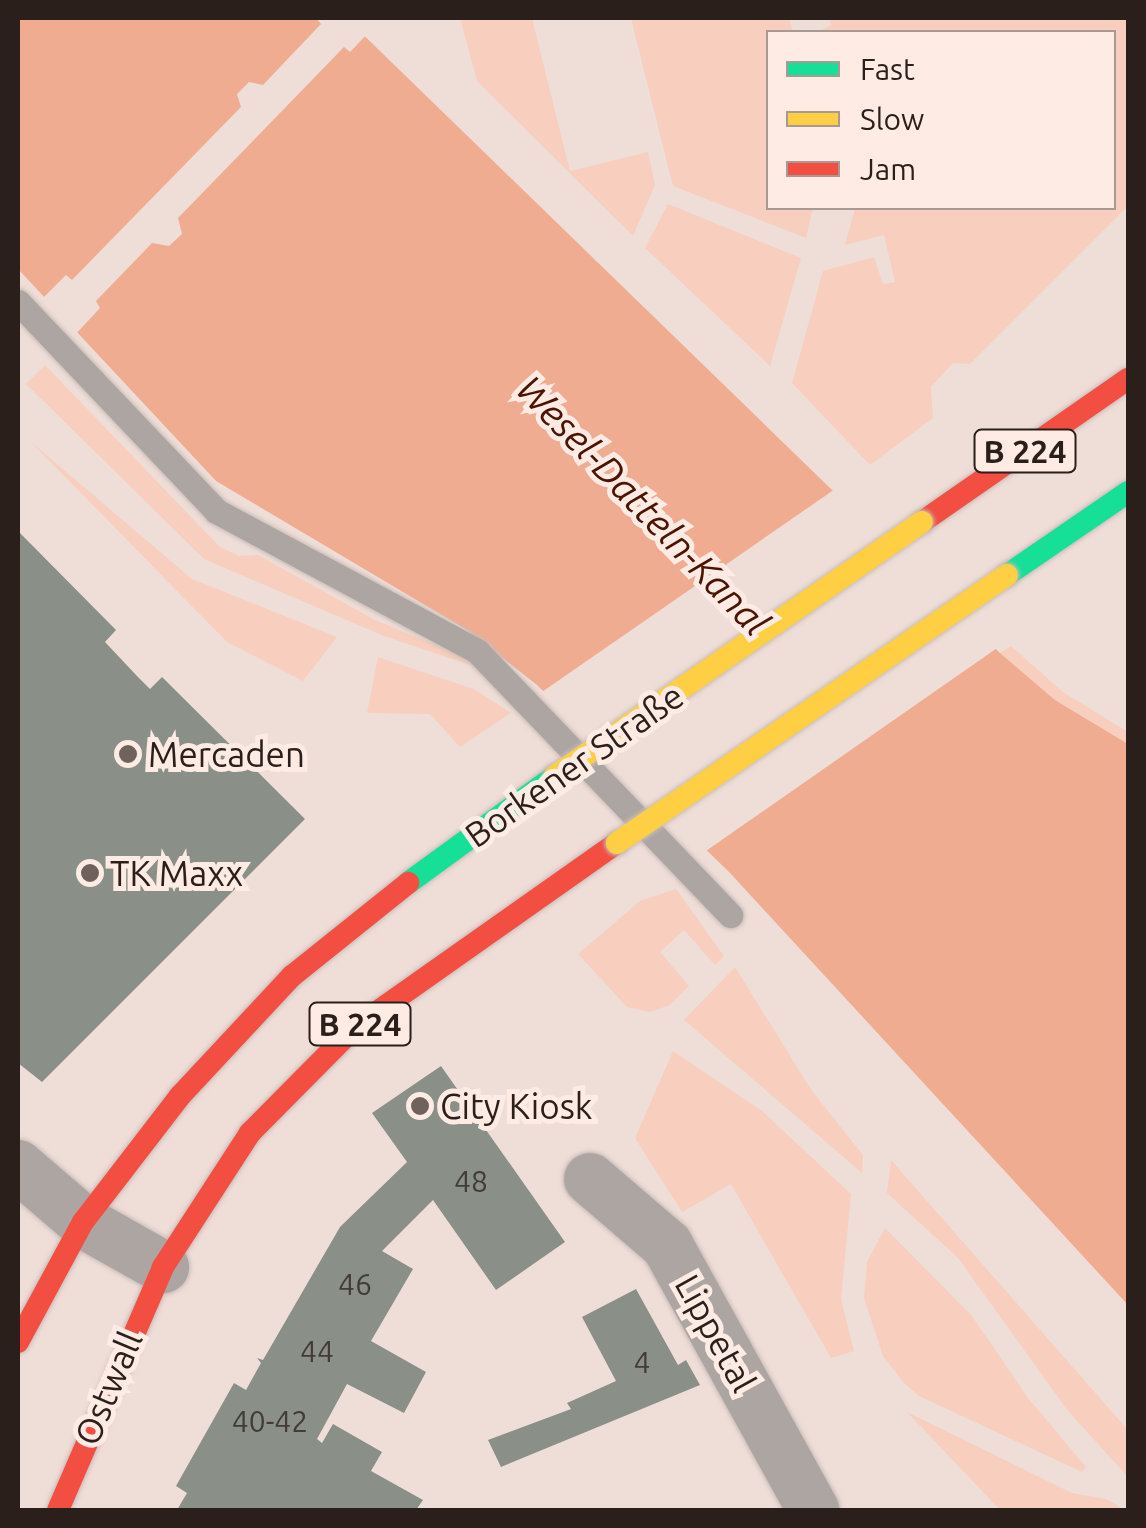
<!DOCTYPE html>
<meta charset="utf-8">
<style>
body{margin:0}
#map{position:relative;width:1146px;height:1528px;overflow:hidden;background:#efded8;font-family:Ubuntu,sans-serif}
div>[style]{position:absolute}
.green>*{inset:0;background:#f8cebe}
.water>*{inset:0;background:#f0ac91}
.pier>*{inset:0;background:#efded8}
.building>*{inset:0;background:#8a8f88}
.roads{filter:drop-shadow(0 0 2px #cabcb8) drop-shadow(0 0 2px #cabcb8)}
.lane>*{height:25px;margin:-12.5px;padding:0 12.5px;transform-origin:12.5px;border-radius:12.5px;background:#ada5a2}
.street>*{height:52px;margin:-26px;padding:0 26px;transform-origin:26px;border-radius:26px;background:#ada5a2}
.fast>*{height:22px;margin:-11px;padding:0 11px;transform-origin:11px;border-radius:11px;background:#16e098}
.jam>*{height:22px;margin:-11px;padding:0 11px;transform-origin:11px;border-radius:11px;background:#f24e42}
.bridges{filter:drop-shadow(0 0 2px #cabcb8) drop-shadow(0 0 2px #cabcb8)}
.slow-bridge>*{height:22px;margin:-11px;padding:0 11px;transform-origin:11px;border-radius:11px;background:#ffcf43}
.dots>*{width:28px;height:28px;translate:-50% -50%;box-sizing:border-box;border:5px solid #fdebe4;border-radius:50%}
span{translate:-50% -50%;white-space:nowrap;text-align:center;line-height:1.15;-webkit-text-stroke:10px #fdebe4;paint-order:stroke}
.number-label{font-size:30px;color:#423b36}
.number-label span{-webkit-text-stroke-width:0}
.shield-label span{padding:2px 8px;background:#fdebe4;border:2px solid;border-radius:8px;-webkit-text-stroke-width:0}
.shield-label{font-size:32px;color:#2a1f1b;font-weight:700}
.poi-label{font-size:35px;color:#2a1f1b}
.left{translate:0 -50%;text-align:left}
.street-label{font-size:35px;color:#2a1f1b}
.water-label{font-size:38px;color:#4b1400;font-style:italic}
.frame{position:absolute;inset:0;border:20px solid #2a1f1b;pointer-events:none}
.legend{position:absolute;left:766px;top:30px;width:350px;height:180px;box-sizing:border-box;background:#fdebe4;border:2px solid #a99994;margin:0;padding:12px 18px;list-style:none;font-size:30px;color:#2a1f1b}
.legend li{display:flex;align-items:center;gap:20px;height:50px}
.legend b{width:50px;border:2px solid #a99994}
</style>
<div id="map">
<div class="green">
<i style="clip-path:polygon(460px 18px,532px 18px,570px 171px,648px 152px,655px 185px,633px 236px,477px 81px)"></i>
<i style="clip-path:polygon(631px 18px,789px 18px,793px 32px,768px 32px,768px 208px,813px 208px,806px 238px,673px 186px)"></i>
<i style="clip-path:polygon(830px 18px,1128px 18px,1128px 206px,970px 364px,953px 363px,931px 387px,933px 418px,870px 465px,792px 383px,823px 271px,874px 257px,883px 284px,895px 282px,884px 235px,845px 245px,855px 208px,1114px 208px,1114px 32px,818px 32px,831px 25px)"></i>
<i style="clip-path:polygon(668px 204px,801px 258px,770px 366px,645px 248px)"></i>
<i style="clip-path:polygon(45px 365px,220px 547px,239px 556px,258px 555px,375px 620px,472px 660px,470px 665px,384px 636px,204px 559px,26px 384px)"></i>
<i style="clip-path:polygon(31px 442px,192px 579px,337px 637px,303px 681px,227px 642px)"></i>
<i style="clip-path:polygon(1011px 646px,1063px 692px,1128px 732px,1128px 744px,1055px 700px,1000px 653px)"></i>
<i style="clip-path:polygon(378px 657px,474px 689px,511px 713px,460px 747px,430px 714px,367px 713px)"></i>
<i style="clip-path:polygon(676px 889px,724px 956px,715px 965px,684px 930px,660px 952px,689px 986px,670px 1005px,650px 1012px,627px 1007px,578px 954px,640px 901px)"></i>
<i style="clip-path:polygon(735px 967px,812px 1091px,863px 1155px,862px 1173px,684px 1020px)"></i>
<i style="clip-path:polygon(673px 1051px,762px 1111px,851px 1194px,841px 1299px,854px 1351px,831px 1358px,731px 1184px,682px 1212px,635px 1138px)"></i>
<i style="clip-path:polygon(891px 1160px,1128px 1430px,1128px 1477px,1068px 1411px,958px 1258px,887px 1193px)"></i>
<i style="clip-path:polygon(885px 1228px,972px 1316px,1028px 1398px,1086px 1467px,1082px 1472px,919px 1396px,903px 1382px,883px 1356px,864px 1298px,867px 1262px)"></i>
<i style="clip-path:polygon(907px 1412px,1072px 1493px,1106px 1499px,1125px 1510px,1000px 1510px)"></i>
</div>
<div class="water">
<i style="clip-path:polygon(18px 18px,346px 18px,1000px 653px,1055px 700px,1128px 744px,1128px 1305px,730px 873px,537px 685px,467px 630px,216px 481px,18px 269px)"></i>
</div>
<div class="pier">
<i style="clip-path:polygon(316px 18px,353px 18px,369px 32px,350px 52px,344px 47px,178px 218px,182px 234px,169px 246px,152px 243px,96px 301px,100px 308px,73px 337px,40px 301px,66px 275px,72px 280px,241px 107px,237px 94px,249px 82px,263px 85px,321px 24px)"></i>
<i style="clip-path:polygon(838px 487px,1000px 646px,703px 853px,539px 694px)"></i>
</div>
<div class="building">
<i style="clip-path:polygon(18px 531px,116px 630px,105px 642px,137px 676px,150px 689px,162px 677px,305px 819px,42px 1082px,18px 1063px)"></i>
<i style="clip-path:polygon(441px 1066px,565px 1242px,496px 1290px,433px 1200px,382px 1251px,413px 1269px,371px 1341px,426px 1372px,404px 1413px,347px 1384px,317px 1439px,322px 1443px,333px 1424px,382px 1452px,371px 1471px,423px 1500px,416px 1510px,177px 1510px,187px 1493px,176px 1486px,234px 1383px,246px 1390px,261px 1363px,257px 1358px,263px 1360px,340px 1227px,407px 1162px,372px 1113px)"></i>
<i style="clip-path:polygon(636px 1289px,678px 1365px,686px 1360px,700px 1385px,501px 1467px,488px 1440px,571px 1409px,567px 1403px,616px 1381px,582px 1317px)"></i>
</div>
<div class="roads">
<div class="lane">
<i style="left:18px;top:302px;width:288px;rotate:46.5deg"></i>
<i style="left:216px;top:511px;width:296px;rotate:28.2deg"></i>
<i style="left:477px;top:651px;width:366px;rotate:46.2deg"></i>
</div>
<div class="street">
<i style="left:18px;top:1166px;width:86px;rotate:40.7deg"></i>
<i style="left:83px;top:1222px;width:92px;rotate:29.4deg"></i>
<i style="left:590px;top:1179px;width:101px;rotate:40.6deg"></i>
<i style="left:667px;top:1245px;width:303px;rotate:61.1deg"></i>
</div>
<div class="fast">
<i style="left:1007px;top:575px;width:147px;rotate:-34.4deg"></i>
<i style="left:408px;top:883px;width:182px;rotate:-36.1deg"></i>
</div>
<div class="jam">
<i style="left:922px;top:522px;width:251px;rotate:-34.8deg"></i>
<i style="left:18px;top:1342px;width:136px;rotate:-61.6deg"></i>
<i style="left:83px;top:1222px;width:159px;rotate:-52.4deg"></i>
<i style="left:180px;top:1096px;width:164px;rotate:-47deg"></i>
<i style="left:292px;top:976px;width:149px;rotate:-38.7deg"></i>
<i style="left:58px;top:1510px;width:265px;rotate:-66.6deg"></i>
<i style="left:163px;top:1267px;width:160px;rotate:-57deg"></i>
<i style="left:250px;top:1133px;width:146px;rotate:-45.3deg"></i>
<i style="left:353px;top:1029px;width:323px;rotate:-35.2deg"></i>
</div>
</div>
<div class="bridges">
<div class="slow-bridge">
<i style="left:555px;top:776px;width:446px;rotate:-34.7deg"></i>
<i style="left:617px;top:843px;width:473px;rotate:-34.5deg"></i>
</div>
</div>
<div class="dots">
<i style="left:128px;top:754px;background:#6f625d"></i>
<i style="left:90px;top:873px;background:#6f625d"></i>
<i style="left:420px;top:1106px;background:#6f625d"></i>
</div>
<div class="number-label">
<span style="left:471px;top:1181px">48</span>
<span style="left:355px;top:1284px">46</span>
<span style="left:317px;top:1351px">44</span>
<span style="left:642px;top:1362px">4</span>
<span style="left:270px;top:1421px">40-42</span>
</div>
<div class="shield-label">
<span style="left:1025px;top:451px">B 224</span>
<span style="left:360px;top:1024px">B 224</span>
</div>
<div class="poi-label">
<span class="left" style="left:148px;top:754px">Mercaden</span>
<span class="left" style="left:110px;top:873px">TK Maxx</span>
<span class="left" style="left:440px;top:1106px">City Kiosk</span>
</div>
<div class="street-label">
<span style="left:574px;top:765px;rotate:-35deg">Borkener Straße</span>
<span style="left:716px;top:1333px;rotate:61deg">Lippetal</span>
<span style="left:108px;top:1388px;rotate:-67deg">Ostwall</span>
</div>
<div class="water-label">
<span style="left:643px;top:506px;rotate:46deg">Wesel-Datteln-Kanal</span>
</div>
<div class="frame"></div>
<ul class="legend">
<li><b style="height:12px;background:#16e098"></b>Fast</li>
<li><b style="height:12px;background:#ffcf43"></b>Slow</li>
<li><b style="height:12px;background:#f24e42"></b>Jam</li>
</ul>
</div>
